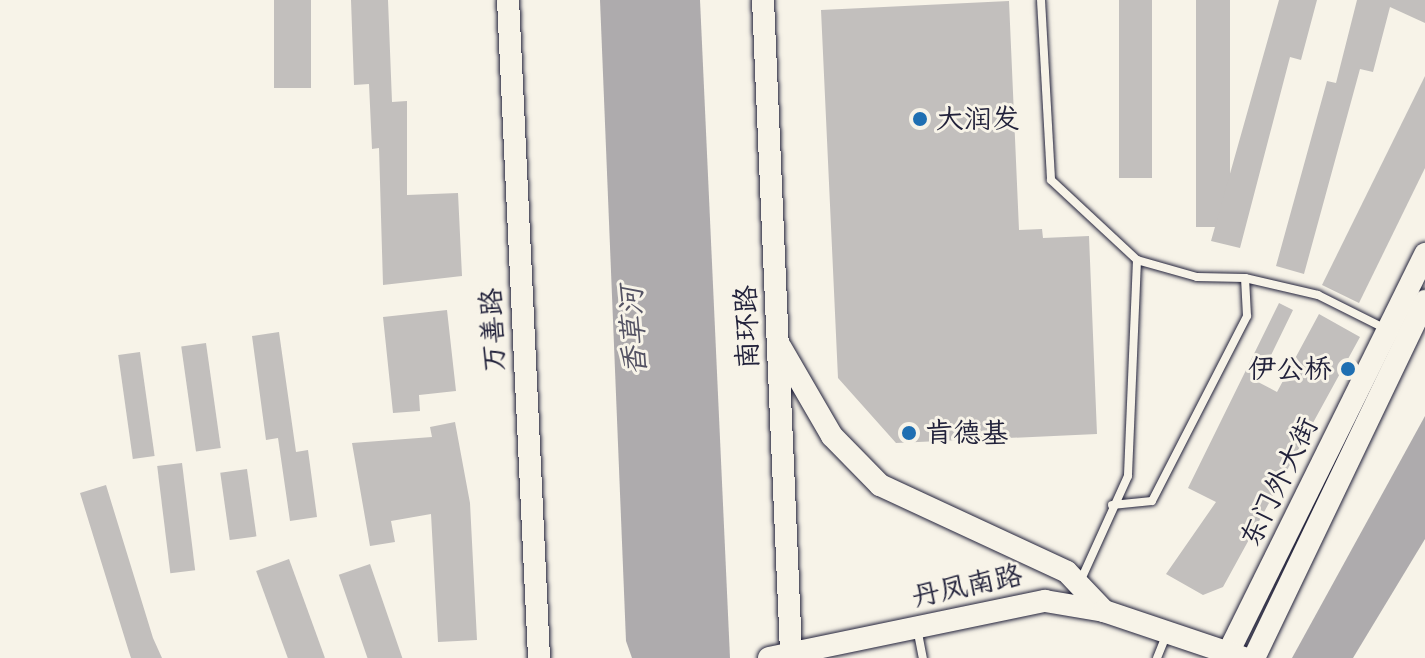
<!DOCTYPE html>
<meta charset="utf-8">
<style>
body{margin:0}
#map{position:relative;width:1425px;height:658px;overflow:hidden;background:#f7f3e8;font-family:"Comic Neue","LXGW WenKai TC",sans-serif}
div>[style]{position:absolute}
.water>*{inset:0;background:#aeabad}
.building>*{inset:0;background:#c2bfbd;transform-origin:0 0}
.roads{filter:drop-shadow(0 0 2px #22223b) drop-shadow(0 0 2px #22223b)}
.lane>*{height:8px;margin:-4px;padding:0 4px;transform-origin:4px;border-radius:4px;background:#f7f3e8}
.secondary>*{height:22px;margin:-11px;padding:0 11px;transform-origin:11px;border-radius:11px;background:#f7f3e8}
.dots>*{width:22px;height:22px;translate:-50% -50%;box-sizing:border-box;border:4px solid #f7f3e8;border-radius:50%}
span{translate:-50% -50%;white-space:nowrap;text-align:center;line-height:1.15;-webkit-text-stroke:6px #f7f3e8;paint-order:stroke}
.poi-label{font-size:28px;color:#22223b}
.left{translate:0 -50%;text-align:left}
.right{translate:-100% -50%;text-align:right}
.street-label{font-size:28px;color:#22223b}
.water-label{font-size:30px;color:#535263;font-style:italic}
</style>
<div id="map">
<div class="water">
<i style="clip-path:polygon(600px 0,700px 0,730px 658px,632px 658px,626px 641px)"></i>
<i style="clip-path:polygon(1425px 416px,1425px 539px,1353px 658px,1292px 658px)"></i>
</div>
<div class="building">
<i style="left:274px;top:0;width:37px;height:88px"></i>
<i style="clip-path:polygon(351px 0,388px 0,392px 102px,407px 101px,407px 195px,458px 193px,462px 276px,383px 285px,379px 148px,372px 149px,369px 84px,354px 85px)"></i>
<i style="left:1119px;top:0;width:33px;height:178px"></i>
<i style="left:1196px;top:0;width:34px;height:227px"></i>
<i style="clip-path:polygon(1279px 0,1317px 0,1301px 60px,1290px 57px,1240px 248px,1211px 241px)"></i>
<i style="clip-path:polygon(1357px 0,1425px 0,1425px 23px,1390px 7px,1373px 72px,1360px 69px,1304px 274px,1276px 266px,1327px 81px,1336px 83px)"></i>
<i style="clip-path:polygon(1009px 1px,1019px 230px,1042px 229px,1043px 238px,1089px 236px,1097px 434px,896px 443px,838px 378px,821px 10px)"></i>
<i style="clip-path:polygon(1425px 76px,1425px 168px,1359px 303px,1322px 285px)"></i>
<i style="clip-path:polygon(1279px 303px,1293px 310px,1258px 382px,1277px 392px,1319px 314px,1360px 337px,1223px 587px,1203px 595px,1166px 574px,1216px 502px,1188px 488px)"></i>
<i style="clip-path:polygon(447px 310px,456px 391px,419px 395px,420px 411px,393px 413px,383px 317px)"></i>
<i style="clip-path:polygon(279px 332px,296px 452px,308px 450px,317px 517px,290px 521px,278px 438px,266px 440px,252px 336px)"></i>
<i style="left:206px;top:343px;width:106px;height:25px;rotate:82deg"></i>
<i style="left:140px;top:352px;width:105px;height:22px;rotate:82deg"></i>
<i style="clip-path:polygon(455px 422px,470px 503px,477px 640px,438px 642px,431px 514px,391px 521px,395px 542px,370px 546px,352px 443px,432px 437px,430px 427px)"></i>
<i style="left:182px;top:463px;width:108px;height:25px;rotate:83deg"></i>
<i style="left:247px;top:469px;width:68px;height:27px;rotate:82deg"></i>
<i style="clip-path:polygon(106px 485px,153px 638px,162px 658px,131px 658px,129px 652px,80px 493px)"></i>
<i style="left:289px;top:559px;width:105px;height:35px;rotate:70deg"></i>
<i style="left:370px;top:564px;width:100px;height:33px;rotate:71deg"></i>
</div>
<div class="roads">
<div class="lane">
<i style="left:1041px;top:0;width:180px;rotate:86.8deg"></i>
<i style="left:1051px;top:180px;width:117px;rotate:42.9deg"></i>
<i style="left:1137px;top:260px;width:216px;rotate:92.4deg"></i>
<i style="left:1128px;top:476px;width:116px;rotate:114.4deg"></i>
<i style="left:1245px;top:278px;width:75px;rotate:13.1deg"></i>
<i style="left:1318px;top:295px;width:76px;rotate:26.6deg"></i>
<i style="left:1112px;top:505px;width:40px;rotate:-5.7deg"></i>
<i style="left:1152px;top:501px;width:208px;rotate:-62.8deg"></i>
<i style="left:1247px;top:316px;width:38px;rotate:-93deg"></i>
<i style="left:1245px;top:278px;width:48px;rotate:-178.8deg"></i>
<i style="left:1197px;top:277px;width:62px;rotate:-164.2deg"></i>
<i style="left:917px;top:628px;width:31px;rotate:79deg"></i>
<i style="left:1157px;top:658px;width:27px;rotate:-68deg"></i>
</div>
<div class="secondary">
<i style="left:508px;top:0;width:659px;rotate:87.3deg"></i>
<i style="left:763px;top:0;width:653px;rotate:87.54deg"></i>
<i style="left:781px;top:348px;width:102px;rotate:59.9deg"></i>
<i style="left:832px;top:436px;width:69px;rotate:45.6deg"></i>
<i style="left:880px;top:485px;width:206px;rotate:24.9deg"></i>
<i style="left:1067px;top:572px;width:54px;rotate:46.5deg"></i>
<i style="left:1229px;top:651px;width:443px;rotate:-63.7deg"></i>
<i style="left:769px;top:658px;width:282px;rotate:-11.7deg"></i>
<i style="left:1045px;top:601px;width:60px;rotate:9.6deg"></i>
<i style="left:1104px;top:611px;width:148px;rotate:18.6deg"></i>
<i style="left:1254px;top:658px;width:396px;rotate:-64.4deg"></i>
</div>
</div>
<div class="dots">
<i style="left:920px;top:119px;background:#1f6fb2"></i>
<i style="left:1348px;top:369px;background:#1f6fb2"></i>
<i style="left:909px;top:433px;background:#1f6fb2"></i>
</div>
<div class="poi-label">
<span class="left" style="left:936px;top:119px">大润发</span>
<span class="right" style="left:1332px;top:369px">伊公桥</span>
<span class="left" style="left:925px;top:433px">肯德基</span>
</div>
<div class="street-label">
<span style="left:747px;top:327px;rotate:-92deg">南环路</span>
<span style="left:493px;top:330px;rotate:-93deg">万善路</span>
<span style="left:1279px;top:482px;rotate:-64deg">东门外大街</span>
<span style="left:967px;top:586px;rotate:-12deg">丹凤南路</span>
</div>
<div class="water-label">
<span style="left:634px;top:331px;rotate:-93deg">香草河</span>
</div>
</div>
